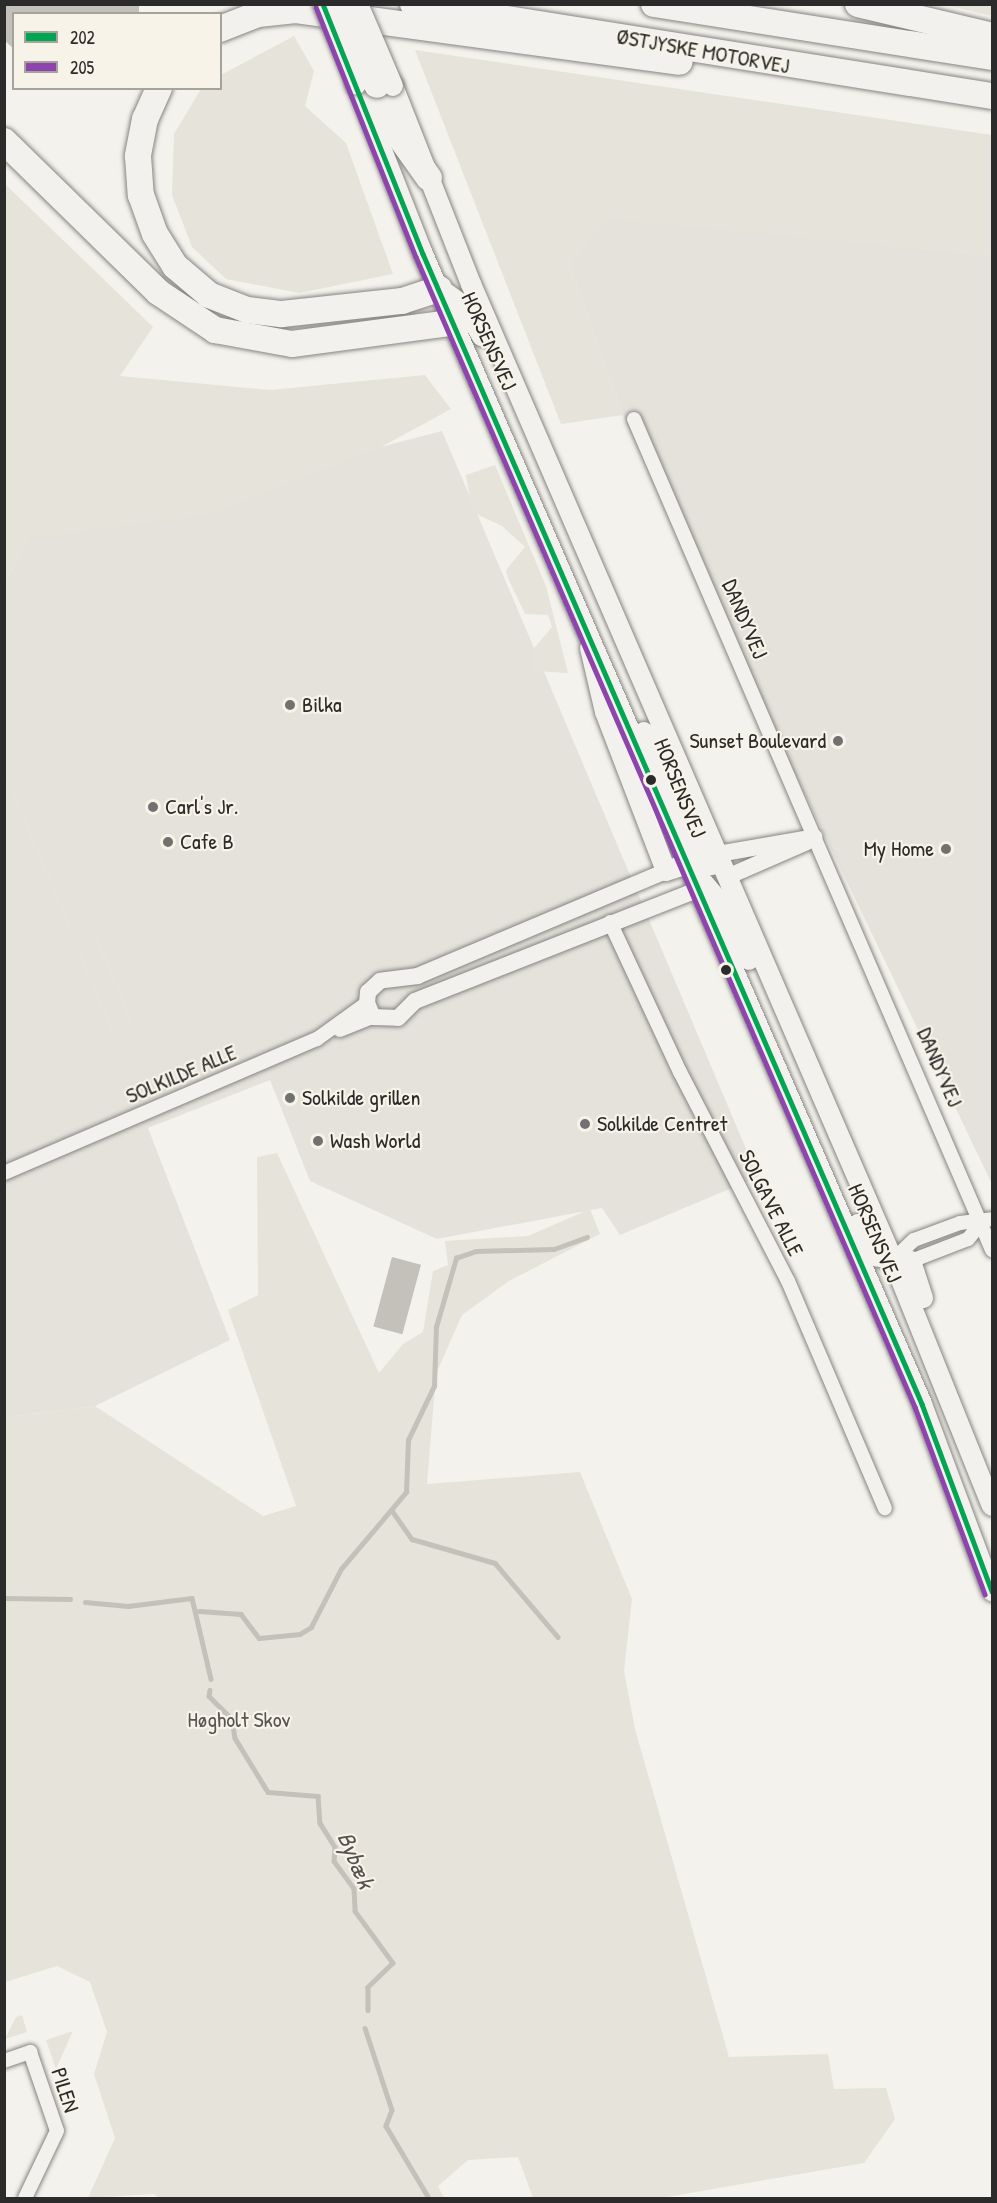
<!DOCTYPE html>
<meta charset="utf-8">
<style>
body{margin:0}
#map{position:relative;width:997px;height:2203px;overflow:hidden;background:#f4f2ec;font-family:"Patrick Hand",sans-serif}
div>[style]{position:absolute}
.built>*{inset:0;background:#e5e2db}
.green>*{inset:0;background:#e6e3da;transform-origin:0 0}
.water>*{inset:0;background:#c4c1ba;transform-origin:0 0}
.stream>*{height:4.5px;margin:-2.25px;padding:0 2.25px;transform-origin:2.25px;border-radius:2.25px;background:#c4c1ba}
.roads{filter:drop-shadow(0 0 2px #858582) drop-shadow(0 0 2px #858582)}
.minor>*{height:14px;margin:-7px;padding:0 7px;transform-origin:7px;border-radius:7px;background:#f2f1ed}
.tertiary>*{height:16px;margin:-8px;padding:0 8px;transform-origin:8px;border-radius:8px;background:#f2f1ed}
.secondary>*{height:20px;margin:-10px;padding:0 10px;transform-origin:10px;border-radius:10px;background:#f2f1ed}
.motorway>*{height:26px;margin:-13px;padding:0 13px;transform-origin:13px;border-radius:13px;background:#f2f1ed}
.bridges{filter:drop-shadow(0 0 2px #858582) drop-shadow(0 0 2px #858582)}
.secondary-bridge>*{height:20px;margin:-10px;padding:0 10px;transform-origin:10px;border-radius:10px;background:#f2f1ed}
.motorway-bridge>*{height:26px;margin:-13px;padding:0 13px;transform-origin:13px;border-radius:13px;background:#f2f1ed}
.bus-1>*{height:4.5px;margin:-2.25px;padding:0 2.25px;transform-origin:2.25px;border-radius:2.25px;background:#00a651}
.bus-2>*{height:4.5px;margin:-2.25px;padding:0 2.25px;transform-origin:2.25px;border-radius:2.25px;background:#8e44ad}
.dots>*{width:16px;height:16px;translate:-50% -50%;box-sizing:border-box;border:3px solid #f7f3e8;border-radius:50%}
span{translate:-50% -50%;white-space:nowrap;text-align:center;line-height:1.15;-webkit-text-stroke:4.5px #f7f3e8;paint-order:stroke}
.street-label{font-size:22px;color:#2b2b2b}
.poi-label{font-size:22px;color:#2b2b2b}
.left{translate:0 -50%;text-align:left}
.right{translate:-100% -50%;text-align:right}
.park-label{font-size:22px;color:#575653}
.water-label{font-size:24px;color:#53524f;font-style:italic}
.frame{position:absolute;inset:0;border:6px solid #2b2b2b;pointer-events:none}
.legend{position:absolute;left:12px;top:12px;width:210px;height:78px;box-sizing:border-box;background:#f7f3e8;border:2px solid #a5a39c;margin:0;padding:8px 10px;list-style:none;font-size:18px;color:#2b2b2b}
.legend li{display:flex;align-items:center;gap:12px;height:30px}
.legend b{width:30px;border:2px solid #a5a39c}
</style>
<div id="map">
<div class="built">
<i style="clip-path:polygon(609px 218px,992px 255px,992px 1184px,623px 415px,569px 263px)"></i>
<i style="clip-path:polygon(442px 431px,758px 1177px,620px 1235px,602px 1208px,437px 1239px,310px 1181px,270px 1080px,148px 1128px,230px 1340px,95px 1406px,5px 1417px,5px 582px,28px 539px)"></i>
</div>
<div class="green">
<i style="clip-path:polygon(946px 5px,992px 5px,992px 16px)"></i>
<i style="clip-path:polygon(294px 36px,314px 71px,305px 106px,346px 143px,393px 274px,299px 293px,226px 279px,192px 247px,172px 195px,174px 134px,201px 89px,220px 88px,221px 75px)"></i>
<i style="clip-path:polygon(415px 50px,992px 135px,992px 255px,609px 219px,569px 263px,623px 415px,561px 424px)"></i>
<i style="clip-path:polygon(5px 184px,153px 327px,120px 376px,270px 390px,425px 375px,451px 409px,381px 447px,210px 514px,28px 539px,5px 582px)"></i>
<i style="clip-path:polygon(495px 465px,546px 586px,568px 673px,534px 671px,530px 653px,552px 627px,548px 615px,525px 614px,508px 578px,506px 570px,525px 547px,502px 526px,472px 512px,466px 475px)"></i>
<i style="left:10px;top:781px;width:159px;height:4px;rotate:67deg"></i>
<i style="clip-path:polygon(97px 935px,135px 1025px,131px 1027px,94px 936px)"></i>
<i style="left:77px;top:943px;width:98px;height:4px;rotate:67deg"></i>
<i style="clip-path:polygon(277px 1153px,379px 1373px,403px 1344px,423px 1332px,433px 1271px,448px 1265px,445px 1241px,528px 1236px,590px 1209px,600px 1234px,509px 1281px,462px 1315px,436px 1374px,427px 1484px,580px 1472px,632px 1599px,624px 1671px,635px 1729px,729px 2057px,828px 2054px,834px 2089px,886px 2088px,895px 2119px,864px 2163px,661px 2198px,533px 2198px,518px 2157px,468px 2160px,438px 2186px,444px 2198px,159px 2198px,154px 2194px,88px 2198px,115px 2138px,94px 2074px,107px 2032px,90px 1982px,57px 1966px,5px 1982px,5px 1417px,95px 1406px,263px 1516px,296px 1506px,228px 1310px,258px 1295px,257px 1157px)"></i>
<i style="clip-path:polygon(22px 2015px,27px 2032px,5px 2039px,16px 2017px)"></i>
<i style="clip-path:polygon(73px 2031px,56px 2069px,46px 2040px)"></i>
</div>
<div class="water">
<i style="clip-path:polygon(139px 4px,139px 13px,14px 14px,13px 48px,5px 41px,5px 5px)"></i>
<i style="left:392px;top:1257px;width:30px;height:72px;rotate:15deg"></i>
</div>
<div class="stream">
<i style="left:393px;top:1512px;width:33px;rotate:55deg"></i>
<i style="left:412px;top:1539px;width:86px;rotate:16.1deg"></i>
<i style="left:495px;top:1563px;width:97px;rotate:49.6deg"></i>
<i style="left:4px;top:1598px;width:66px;rotate:0.9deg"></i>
<i style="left:85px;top:1602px;width:43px;rotate:5.3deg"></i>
<i style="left:128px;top:1606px;width:64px;rotate:-7.1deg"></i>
<i style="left:192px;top:1598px;width:83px;rotate:76.8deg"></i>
<i style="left:199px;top:1611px;width:42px;rotate:4.1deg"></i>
<i style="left:241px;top:1614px;width:30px;rotate:53deg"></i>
<i style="left:259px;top:1638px;width:41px;rotate:-5.6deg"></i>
<i style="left:300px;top:1634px;width:13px;rotate:-32deg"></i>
<i style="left:311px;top:1627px;width:65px;rotate:-62.7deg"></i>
<i style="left:341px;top:1569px;width:101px;rotate:-49.8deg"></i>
<i style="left:406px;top:1492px;width:52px;rotate:-87.8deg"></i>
<i style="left:408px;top:1440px;width:60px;rotate:-64.3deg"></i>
<i style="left:434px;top:1386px;width:59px;rotate:-88.1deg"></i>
<i style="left:436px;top:1327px;width:72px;rotate:-73.8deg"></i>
<i style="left:456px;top:1258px;width:21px;rotate:-19deg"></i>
<i style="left:476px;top:1251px;width:78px;rotate:-1.5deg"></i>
<i style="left:554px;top:1249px;width:35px;rotate:-20deg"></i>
<i style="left:210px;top:1690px;width:6px;rotate:99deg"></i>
<i style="left:209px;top:1696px;width:33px;rotate:45deg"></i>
<i style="left:232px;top:1719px;width:19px;rotate:81deg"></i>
<i style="left:235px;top:1738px;width:63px;rotate:58.6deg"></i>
<i style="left:268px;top:1792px;width:50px;rotate:4.6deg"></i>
<i style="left:318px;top:1796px;width:27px;rotate:86deg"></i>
<i style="left:320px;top:1823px;width:28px;rotate:58deg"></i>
<i style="left:335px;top:1847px;width:14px;rotate:94deg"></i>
<i style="left:334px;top:1861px;width:34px;rotate:54deg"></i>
<i style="left:354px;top:1889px;width:22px;rotate:87deg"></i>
<i style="left:355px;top:1911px;width:64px;rotate:53.8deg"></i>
<i style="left:393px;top:1963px;width:35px;rotate:136deg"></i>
<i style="left:368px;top:1987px;width:23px;rotate:90deg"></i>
<i style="left:365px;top:2028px;width:86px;rotate:71.8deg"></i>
<i style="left:392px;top:2110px;width:17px;rotate:111deg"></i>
<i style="left:386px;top:2126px;width:84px;rotate:59.2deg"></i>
</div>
<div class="roads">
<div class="minor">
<i style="left:634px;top:419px;width:905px;rotate:66.69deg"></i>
<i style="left:610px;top:922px;width:166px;rotate:65deg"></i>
<i style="left:680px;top:1072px;width:235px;rotate:62.7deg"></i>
<i style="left:788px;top:1281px;width:247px;rotate:66.9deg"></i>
<i style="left:340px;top:1030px;width:35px;rotate:-22deg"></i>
<i style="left:4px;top:1173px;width:340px;rotate:-23.2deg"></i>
<i style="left:317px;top:1039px;width:62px;rotate:-35.8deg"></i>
<i style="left:981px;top:1223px;width:21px;rotate:129deg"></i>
<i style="left:968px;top:1239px;width:61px;rotate:158.9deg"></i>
<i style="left:911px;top:1261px;width:18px;rotate:-177deg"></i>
<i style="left:893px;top:1260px;width:29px;rotate:-44deg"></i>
<i style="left:914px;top:1240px;width:49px;rotate:-20.3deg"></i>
<i style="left:960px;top:1223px;width:32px;rotate:-7deg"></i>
<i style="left:4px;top:2061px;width:28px;rotate:-19deg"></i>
<i style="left:30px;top:2052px;width:83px;rotate:71.1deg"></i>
<i style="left:57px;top:2131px;width:74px;rotate:115.5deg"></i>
</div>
<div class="tertiary">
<i style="left:718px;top:854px;width:98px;rotate:-9.9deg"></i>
<i style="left:666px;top:871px;width:269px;rotate:157.1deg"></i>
<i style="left:418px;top:976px;width:38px;rotate:173deg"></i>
<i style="left:380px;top:981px;width:16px;rotate:137deg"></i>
<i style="left:368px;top:992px;width:11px;rotate:95deg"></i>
<i style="left:367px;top:1003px;width:15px;rotate:67deg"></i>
<i style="left:373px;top:1017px;width:25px;rotate:2deg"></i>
<i style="left:398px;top:1018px;width:24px;rotate:-45deg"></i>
<i style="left:415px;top:1001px;width:303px;rotate:-21.5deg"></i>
<i style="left:727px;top:877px;width:87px;rotate:-23.6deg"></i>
</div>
<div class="secondary">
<i style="left:356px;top:84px;width:183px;rotate:68.5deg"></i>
<i style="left:423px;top:254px;width:1254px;rotate:66.54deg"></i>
<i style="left:922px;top:1404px;width:200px;rotate:69.5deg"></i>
<i style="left:393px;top:86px;width:213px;rotate:68.5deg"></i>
<i style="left:471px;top:284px;width:1063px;rotate:66.62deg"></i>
<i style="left:893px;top:1260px;width:265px;rotate:68.1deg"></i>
<i style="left:442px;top:290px;width:29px;rotate:36deg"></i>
<i style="left:465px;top:307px;width:34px;rotate:60deg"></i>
<i style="left:590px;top:648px;width:66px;rotate:76.8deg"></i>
<i style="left:605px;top:712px;width:170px;rotate:69deg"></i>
<i style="left:666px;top:871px;width:55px;rotate:-18.1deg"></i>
<i style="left:644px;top:732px;width:140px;rotate:65.5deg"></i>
<i style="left:702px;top:859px;width:11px;rotate:34deg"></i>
<i style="left:696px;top:874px;width:45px;rotate:49.5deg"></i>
<i style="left:725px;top:908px;width:57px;rotate:65.2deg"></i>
<i style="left:858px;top:1224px;width:37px;rotate:61deg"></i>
<i style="left:876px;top:1256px;width:17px;rotate:13deg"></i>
<i style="left:911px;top:1261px;width:39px;rotate:72deg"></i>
</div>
<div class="motorway">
<i style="left:413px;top:4px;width:586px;rotate:9.03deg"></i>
<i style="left:654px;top:4px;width:342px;rotate:8.9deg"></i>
<i style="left:858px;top:4px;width:138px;rotate:13.4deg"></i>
<i style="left:220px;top:29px;width:41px;rotate:-21.5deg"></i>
<i style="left:258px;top:14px;width:38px;rotate:-6deg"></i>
<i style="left:296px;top:10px;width:387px;rotate:7.7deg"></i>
<i style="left:377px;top:85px;width:52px;rotate:67.4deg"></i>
<i style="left:397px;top:133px;width:55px;rotate:54.6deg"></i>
<i style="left:159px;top:88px;width:34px;rotate:114deg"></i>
<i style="left:145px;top:119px;width:38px;rotate:101deg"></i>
<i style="left:138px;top:156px;width:39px;rotate:86deg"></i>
<i style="left:141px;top:195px;width:41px;rotate:70.3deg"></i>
<i style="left:155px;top:234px;width:38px;rotate:58deg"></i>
<i style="left:175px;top:266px;width:45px;rotate:40.5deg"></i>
<i style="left:209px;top:295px;width:41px;rotate:21.5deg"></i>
<i style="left:247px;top:310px;width:35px;rotate:7deg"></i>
<i style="left:282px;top:314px;width:121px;rotate:-6.2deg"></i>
<i style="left:402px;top:301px;width:39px;rotate:-18deg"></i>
<i style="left:4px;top:141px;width:216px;rotate:44.4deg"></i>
<i style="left:158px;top:292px;width:69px;rotate:33.7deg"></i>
<i style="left:215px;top:330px;width:78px;rotate:10.3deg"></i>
<i style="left:292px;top:344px;width:166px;rotate:-7.6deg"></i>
</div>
</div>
<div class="bridges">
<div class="secondary-bridge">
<i style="left:323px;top:4px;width:87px;rotate:67.6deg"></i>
<i style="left:358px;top:4px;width:89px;rotate:66.9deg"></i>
</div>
<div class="motorway-bridge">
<i style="left:342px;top:4px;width:88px;rotate:66.6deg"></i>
</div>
</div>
<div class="bus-1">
<i style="left:323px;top:4px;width:269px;rotate:68.2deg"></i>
<i style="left:423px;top:254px;width:1254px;rotate:66.54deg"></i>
<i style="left:922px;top:1404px;width:200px;rotate:69.5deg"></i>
</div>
<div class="bus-2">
<i style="left:316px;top:7px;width:269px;rotate:68.2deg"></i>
<i style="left:416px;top:257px;width:1254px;rotate:66.54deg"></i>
<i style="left:915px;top:1407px;width:200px;rotate:69.5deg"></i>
</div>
<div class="dots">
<i style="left:290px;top:705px;background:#71716f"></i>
<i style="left:838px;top:741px;background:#71716f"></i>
<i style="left:651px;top:780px;background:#2b2b2b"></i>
<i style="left:153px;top:807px;background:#71716f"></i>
<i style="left:168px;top:842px;background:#71716f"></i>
<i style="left:946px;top:849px;background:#71716f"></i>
<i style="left:726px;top:970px;background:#2b2b2b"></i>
<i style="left:290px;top:1098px;background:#71716f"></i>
<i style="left:585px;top:1124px;background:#71716f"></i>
<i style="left:318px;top:1141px;background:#71716f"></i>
</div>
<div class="street-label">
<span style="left:703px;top:51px;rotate:10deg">ØSTJYSKE MOTORVEJ</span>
<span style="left:489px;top:341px;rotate:66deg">HORSENSVEJ</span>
<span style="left:745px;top:619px;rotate:67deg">DANDYVEJ</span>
<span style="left:680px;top:788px;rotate:68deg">HORSENSVEJ</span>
<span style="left:940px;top:1067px;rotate:67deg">DANDYVEJ</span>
<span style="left:181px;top:1074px;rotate:-23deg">SOLKILDE ALLE</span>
<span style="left:771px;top:1203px;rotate:63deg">SOLGAVE ALLE</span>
<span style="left:875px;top:1233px;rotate:67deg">HORSENSVEJ</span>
<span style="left:65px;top:2090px;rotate:72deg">PILEN</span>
</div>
<div class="poi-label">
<span class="left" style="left:302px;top:705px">Bilka</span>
<span class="right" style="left:826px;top:741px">Sunset Boulevard</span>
<span class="left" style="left:165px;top:807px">Carl's Jr.</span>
<span class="left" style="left:180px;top:842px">Cafe B</span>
<span class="right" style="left:934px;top:849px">My Home</span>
<span class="left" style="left:302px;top:1098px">Solkilde grillen</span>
<span class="left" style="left:597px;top:1124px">Solkilde Centret</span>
<span class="left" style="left:330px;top:1141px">Wash World</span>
</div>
<div class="park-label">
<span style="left:239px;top:1720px">Høgholt Skov</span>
</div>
<div class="water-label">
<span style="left:356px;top:1860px;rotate:67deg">Bybæk</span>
</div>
<div class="frame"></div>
<ul class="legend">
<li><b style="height:8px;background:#00a651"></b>202</li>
<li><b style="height:8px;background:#8e44ad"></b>205</li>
</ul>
</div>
